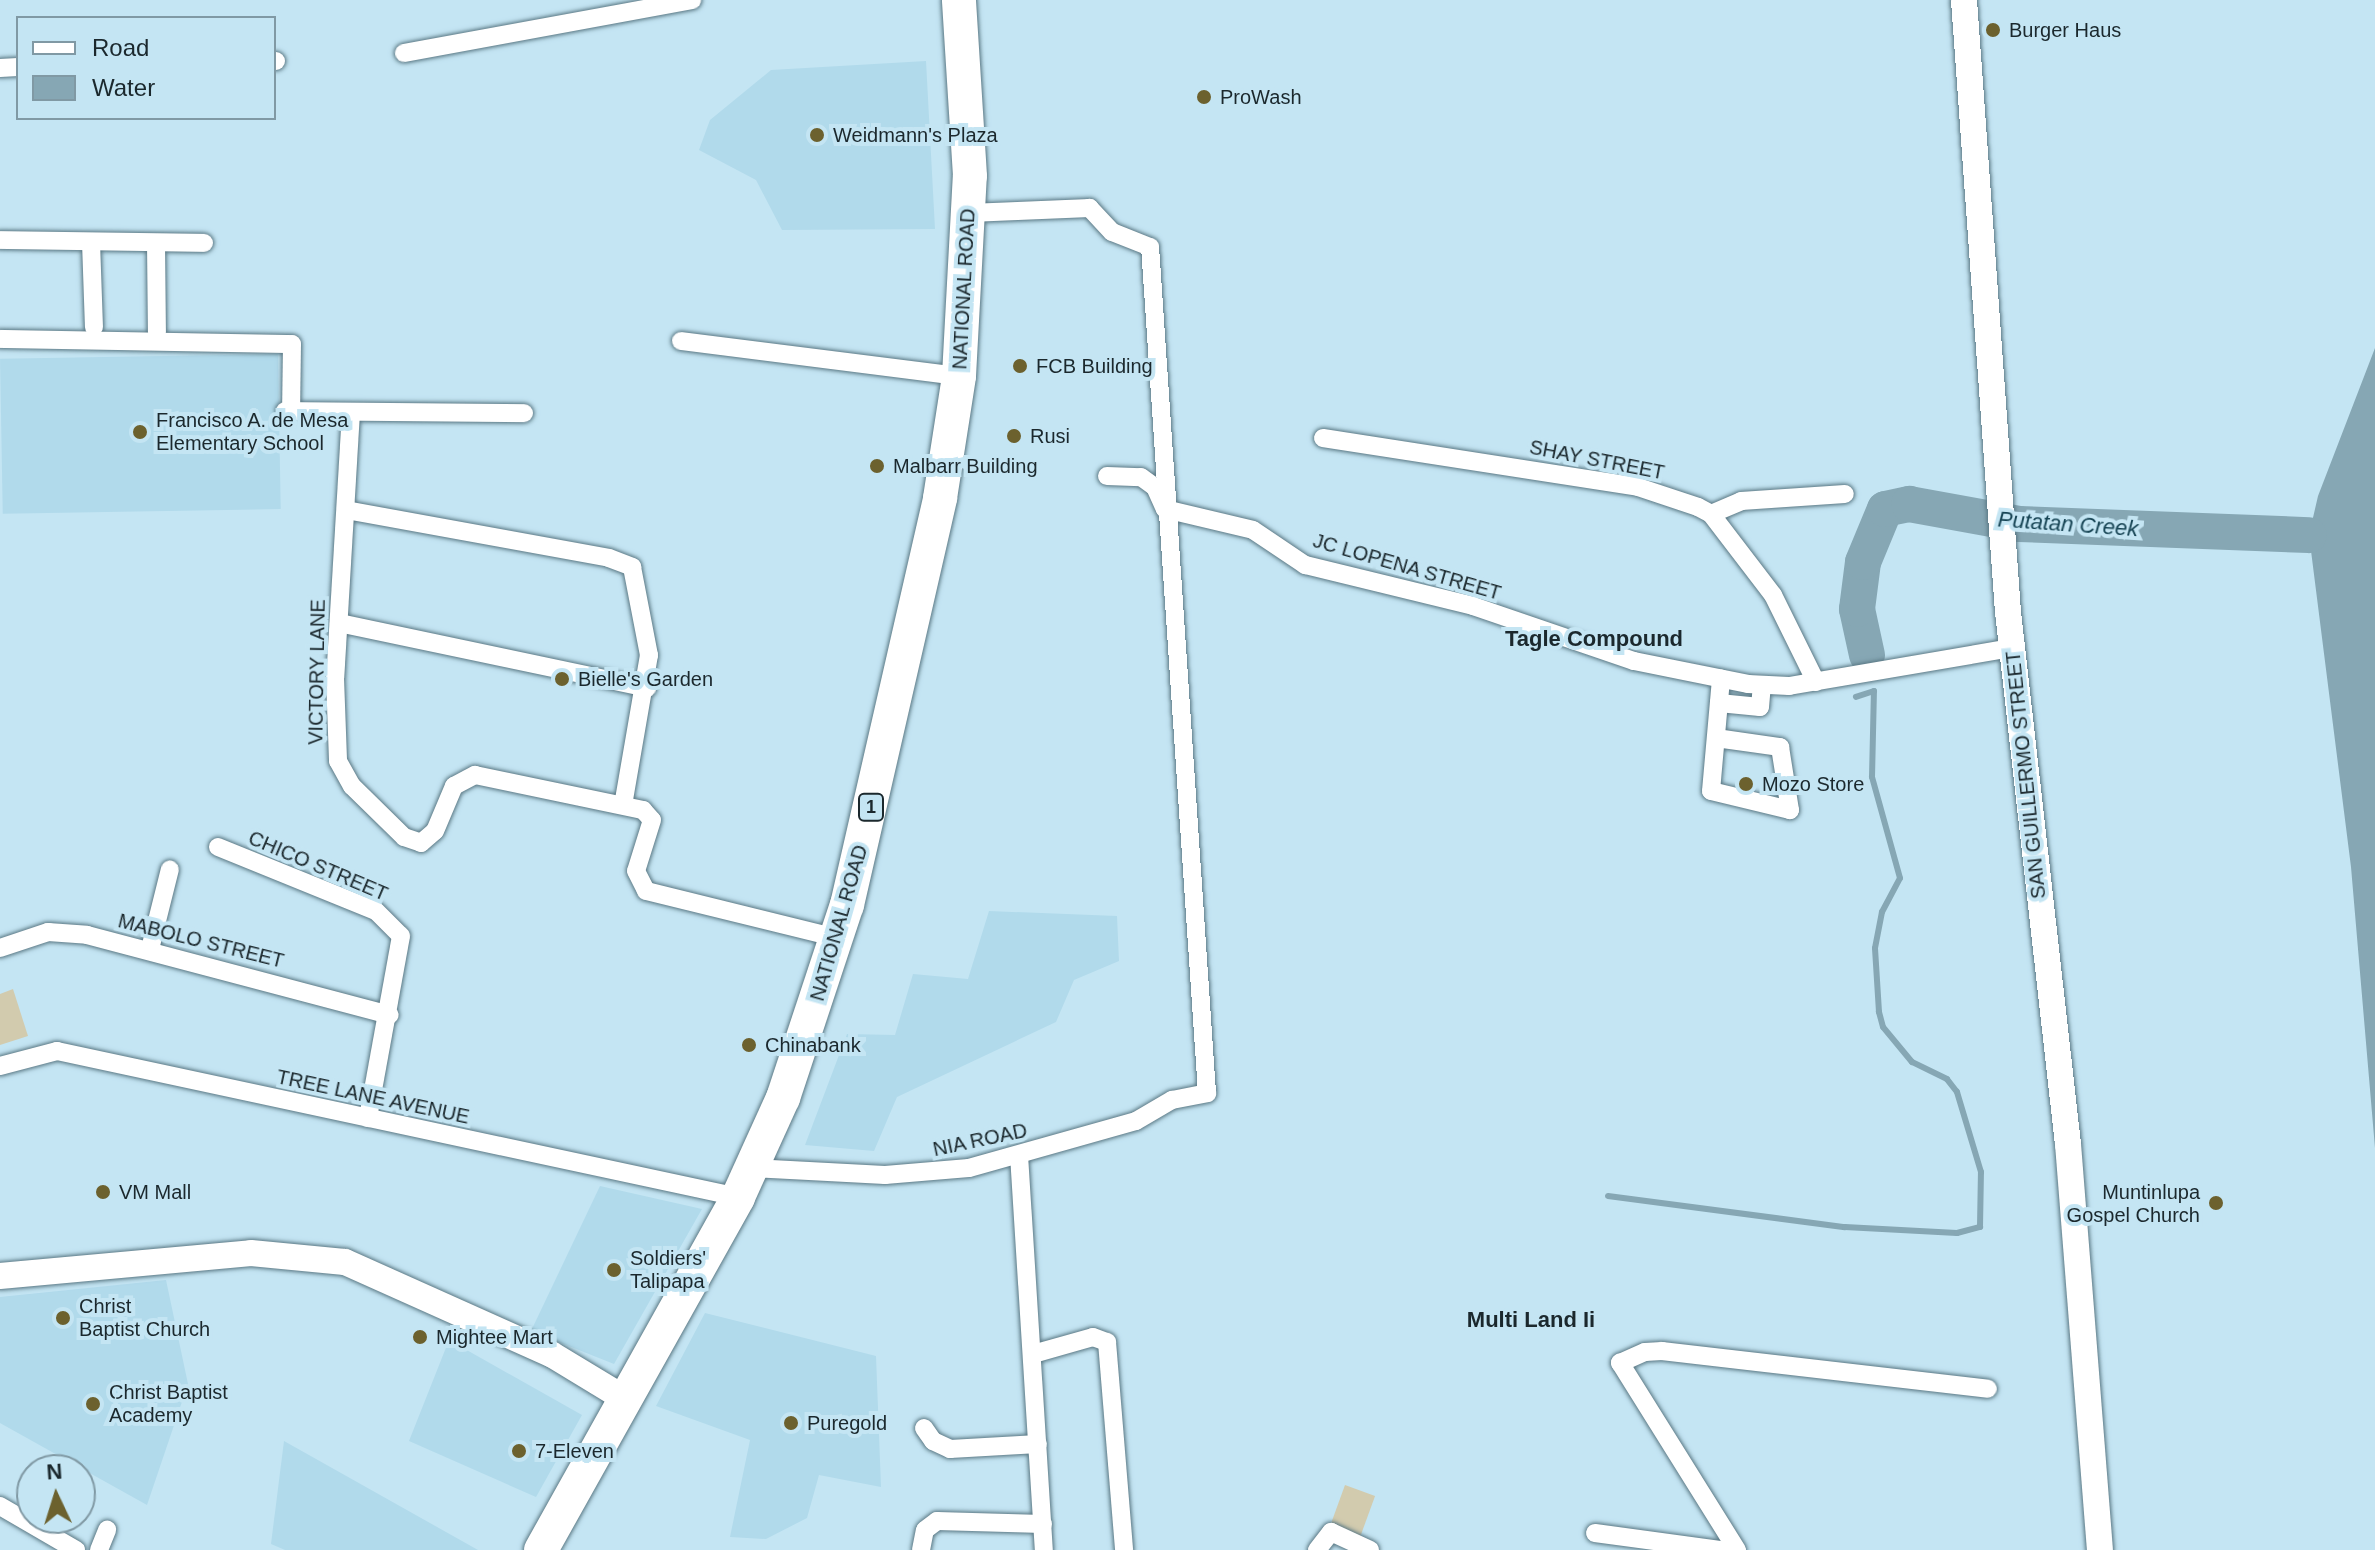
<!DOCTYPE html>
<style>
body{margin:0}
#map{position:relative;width:2375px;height:1550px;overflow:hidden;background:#c4e5f3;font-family:Helvetica,sans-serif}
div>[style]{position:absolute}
.built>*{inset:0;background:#b1daeb;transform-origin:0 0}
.green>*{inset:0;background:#d2cbae;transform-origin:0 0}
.water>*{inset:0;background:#86a7b4}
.stream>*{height:6px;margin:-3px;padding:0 3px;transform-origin:3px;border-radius:3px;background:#86a7b4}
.river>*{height:36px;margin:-18px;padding:0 18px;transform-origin:18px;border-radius:18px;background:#86a7b4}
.roads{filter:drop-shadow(0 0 2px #5a7884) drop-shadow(0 0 2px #5a7884)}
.street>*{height:18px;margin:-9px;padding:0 9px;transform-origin:9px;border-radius:9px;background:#fff}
.secondary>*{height:26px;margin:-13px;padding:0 13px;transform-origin:13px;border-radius:13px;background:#fff}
.highway>*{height:34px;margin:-17px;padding:0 17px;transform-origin:17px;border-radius:17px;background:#fff}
.dots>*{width:22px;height:22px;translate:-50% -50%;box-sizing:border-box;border:4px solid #c4e5f3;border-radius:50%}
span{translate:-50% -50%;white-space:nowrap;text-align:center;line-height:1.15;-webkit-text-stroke:8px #c4e5f3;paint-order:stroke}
.shield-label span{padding:2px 6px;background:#c4e5f3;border:2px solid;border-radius:6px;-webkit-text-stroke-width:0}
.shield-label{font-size:18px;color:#1b282d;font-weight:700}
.poi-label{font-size:20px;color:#1b282d}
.left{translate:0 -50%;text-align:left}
.right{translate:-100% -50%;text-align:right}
.street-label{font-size:20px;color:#1b282d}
.water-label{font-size:22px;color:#154353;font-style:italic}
.neighbourhood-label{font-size:22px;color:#1b282d;font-weight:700}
.legend{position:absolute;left:16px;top:16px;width:260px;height:104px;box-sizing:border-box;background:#c4e5f3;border:2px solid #8099a4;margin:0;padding:10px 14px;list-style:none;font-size:24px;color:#1b282d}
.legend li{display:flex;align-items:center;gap:16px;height:40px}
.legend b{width:40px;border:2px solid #8099a4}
.north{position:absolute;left:16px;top:1454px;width:80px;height:80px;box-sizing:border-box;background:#c4e5f3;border:2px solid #8099a4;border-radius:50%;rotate:356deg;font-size:22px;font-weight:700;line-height:32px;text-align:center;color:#1b282d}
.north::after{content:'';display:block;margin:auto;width:28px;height:36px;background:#6c612e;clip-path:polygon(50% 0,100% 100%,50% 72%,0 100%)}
</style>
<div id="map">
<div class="built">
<i style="clip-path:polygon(926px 61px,935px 229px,782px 230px,756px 180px,699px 150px,710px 120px,771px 70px)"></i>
<i style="left:278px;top:354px;width:155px;height:278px;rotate:89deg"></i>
<i style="clip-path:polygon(989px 911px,1117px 916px,1119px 961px,1074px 980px,1056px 1022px,897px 1097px,874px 1151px,805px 1145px,847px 1034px,895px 1035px,913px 974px,968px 979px)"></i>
<i style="clip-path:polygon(600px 1186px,702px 1209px,614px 1364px,531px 1331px)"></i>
<i style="clip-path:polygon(166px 1280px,188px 1384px,147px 1505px,0 1423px,0 1297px)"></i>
<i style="clip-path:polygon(705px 1313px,876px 1356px,881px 1487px,819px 1475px,807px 1518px,766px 1539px,730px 1537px,750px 1440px,656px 1406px)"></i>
<i style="clip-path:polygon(449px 1340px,582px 1415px,536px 1497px,409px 1441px)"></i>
<i style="clip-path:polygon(284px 1441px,478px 1550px,285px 1550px,271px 1544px)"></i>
</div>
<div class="green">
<i style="clip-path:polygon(13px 989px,28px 1036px,0 1045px,0 994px)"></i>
<i style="left:1345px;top:1485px;width:32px;height:43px;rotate:20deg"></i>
</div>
<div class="water">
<i style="clip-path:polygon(2375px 348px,2375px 1148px,2351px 867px,2309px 535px,2318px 496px)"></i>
</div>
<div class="stream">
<i style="left:1608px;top:1196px;width:239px;rotate:7.5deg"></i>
<i style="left:1845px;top:1227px;width:112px;rotate:3.1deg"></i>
<i style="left:1957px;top:1233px;width:24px;rotate:-15deg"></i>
<i style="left:1980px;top:1227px;width:55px;rotate:-89deg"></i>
<i style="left:1981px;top:1172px;width:84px;rotate:-106.7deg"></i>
<i style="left:1957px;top:1092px;width:16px;rotate:-128deg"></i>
<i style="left:1947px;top:1079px;width:39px;rotate:-154deg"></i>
<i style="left:1912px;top:1062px;width:45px;rotate:-129.6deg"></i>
<i style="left:1883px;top:1027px;width:16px;rotate:-105deg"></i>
<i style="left:1879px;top:1012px;width:64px;rotate:-93.6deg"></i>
<i style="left:1875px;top:948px;width:37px;rotate:-79deg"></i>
<i style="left:1882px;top:912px;width:38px;rotate:-62deg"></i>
<i style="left:1900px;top:878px;width:105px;rotate:-105.5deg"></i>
<i style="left:1872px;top:777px;width:86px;rotate:-88.7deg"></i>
<i style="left:1874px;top:691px;width:19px;rotate:162deg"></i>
</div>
<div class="river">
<i style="left:1867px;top:655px;width:47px;rotate:-102.3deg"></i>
<i style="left:1857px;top:609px;width:47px;rotate:-82.7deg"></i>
<i style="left:1863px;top:562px;width:57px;rotate:-67.5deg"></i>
<i style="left:1885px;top:509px;width:25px;rotate:-12deg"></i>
<i style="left:1909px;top:504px;width:112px;rotate:10.3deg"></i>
<i style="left:2019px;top:524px;width:290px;rotate:2.2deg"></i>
</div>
<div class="roads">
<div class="street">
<i style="left:404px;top:53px;width:293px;rotate:-10.4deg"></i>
<i style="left:274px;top:61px;width:2px"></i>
<i style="left:0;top:68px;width:18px;rotate:-3deg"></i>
<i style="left:0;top:240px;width:204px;rotate:0.8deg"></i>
<i style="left:91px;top:242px;width:85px;rotate:88deg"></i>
<i style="left:156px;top:243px;width:89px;rotate:89.4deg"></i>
<i style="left:0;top:339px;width:292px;rotate:1deg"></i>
<i style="left:292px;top:344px;width:68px;rotate:90.8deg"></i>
<i style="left:681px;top:341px;width:280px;rotate:7.2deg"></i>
<i style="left:285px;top:411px;width:239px;rotate:0.5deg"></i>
<i style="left:351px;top:412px;width:266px;rotate:93.4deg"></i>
<i style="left:335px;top:678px;width:83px;rotate:87.9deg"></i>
<i style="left:338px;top:761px;width:29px;rotate:61deg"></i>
<i style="left:352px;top:786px;width:73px;rotate:44.4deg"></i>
<i style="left:404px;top:837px;width:18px;rotate:19deg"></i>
<i style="left:421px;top:843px;width:18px;rotate:-41deg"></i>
<i style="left:435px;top:831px;width:49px;rotate:-67.1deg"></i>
<i style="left:454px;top:786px;width:24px;rotate:-28deg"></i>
<i style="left:475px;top:775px;width:172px;rotate:11.8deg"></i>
<i style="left:643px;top:810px;width:13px;rotate:48deg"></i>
<i style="left:652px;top:820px;width:53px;rotate:107.4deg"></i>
<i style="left:636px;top:871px;width:22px;rotate:63deg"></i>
<i style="left:646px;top:891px;width:198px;rotate:13.8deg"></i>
<i style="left:1323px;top:438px;width:319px;rotate:8.8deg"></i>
<i style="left:1638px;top:487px;width:63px;rotate:18.4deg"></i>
<i style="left:1698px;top:507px;width:15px;rotate:28deg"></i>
<i style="left:1711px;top:514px;width:102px;rotate:52.6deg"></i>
<i style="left:1773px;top:595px;width:97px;rotate:63.7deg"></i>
<i style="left:1107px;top:476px;width:34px;rotate:2deg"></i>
<i style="left:1141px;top:477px;width:17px;rotate:36deg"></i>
<i style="left:1155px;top:487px;width:24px;rotate:66deg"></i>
<i style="left:1165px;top:509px;width:90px;rotate:13.4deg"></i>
<i style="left:1253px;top:530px;width:63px;rotate:33.9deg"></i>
<i style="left:1305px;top:565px;width:173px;rotate:13.7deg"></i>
<i style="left:1473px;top:606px;width:170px;rotate:18.9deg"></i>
<i style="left:1634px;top:661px;width:116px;rotate:11.4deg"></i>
<i style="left:1748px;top:684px;width:41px;rotate:2.8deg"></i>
<i style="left:1789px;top:686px;width:226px;rotate:-9.7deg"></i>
<i style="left:346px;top:510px;width:267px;rotate:10.3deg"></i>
<i style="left:609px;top:558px;width:25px;rotate:21deg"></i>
<i style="left:632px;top:567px;width:90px;rotate:79.1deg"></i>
<i style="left:649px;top:655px;width:152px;rotate:99.8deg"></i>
<i style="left:1711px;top:514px;width:33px;rotate:-23deg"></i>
<i style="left:1741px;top:501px;width:104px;rotate:-3.9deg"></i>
<i style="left:339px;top:623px;width:315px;rotate:11.9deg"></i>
<i style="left:1719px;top:703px;width:41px;rotate:5.6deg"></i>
<i style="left:1760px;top:707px;width:22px;rotate:-85deg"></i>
<i style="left:1716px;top:738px;width:65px;rotate:8deg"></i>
<i style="left:1780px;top:747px;width:64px;rotate:81deg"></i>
<i style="left:1790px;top:810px;width:81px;rotate:-166.5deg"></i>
<i style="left:1711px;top:791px;width:113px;rotate:-84.9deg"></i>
<i style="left:218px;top:847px;width:170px;rotate:22.1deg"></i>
<i style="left:376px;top:911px;width:35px;rotate:45deg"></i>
<i style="left:401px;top:936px;width:185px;rotate:100.3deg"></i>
<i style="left:0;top:948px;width:51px;rotate:-18.4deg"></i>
<i style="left:48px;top:932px;width:39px;rotate:4deg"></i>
<i style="left:87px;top:935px;width:313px;rotate:14.8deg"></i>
<i style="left:150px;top:949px;width:82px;rotate:-76deg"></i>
<i style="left:0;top:1066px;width:59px;rotate:-14.7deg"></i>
<i style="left:57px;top:1051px;width:696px;rotate:12.1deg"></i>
<i style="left:1019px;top:1155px;width:396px;rotate:86.4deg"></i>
<i style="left:752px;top:1168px;width:133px;rotate:3deg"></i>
<i style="left:885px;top:1175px;width:84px;rotate:-4.8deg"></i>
<i style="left:969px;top:1168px;width:173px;rotate:-15.7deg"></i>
<i style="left:1136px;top:1121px;width:42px;rotate:-30.3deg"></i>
<i style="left:1172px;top:1100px;width:36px;rotate:-11deg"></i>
<i style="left:1207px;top:1093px;width:848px;rotate:-93.85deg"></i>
<i style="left:1150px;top:247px;width:41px;rotate:-158.5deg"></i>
<i style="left:1112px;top:232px;width:33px;rotate:-133deg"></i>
<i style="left:1090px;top:208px;width:121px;rotate:177.6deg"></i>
<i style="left:1033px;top:1354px;width:62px;rotate:-15.8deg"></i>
<i style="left:1093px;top:1337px;width:15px;rotate:20deg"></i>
<i style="left:1107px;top:1342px;width:209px;rotate:85.3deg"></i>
<i style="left:924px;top:1428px;width:16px;rotate:55deg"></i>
<i style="left:933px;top:1441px;width:19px;rotate:25deg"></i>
<i style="left:950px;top:1449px;width:88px;rotate:-3.3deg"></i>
<i style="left:0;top:1506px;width:88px;rotate:30.1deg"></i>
<i style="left:1595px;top:1533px;width:126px;rotate:7.7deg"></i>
<i style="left:99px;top:1550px;width:22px;rotate:-68deg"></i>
<i style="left:921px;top:1550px;width:20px;rotate:-79deg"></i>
<i style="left:925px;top:1530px;width:15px;rotate:-37deg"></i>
<i style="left:937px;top:1521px;width:106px;rotate:1.6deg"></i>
<i style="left:1317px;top:1550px;width:23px;rotate:-52deg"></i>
<i style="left:1331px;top:1532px;width:43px;rotate:24.8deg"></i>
<i style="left:1737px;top:1550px;width:221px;rotate:-122deg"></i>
<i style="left:1620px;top:1363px;width:27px;rotate:-24deg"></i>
<i style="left:1645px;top:1352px;width:17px;rotate:-3deg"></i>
<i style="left:1662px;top:1351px;width:328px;rotate:6.6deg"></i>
</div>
<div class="secondary">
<i style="left:1964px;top:0;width:614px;rotate:85.89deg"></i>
<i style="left:2008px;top:612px;width:535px;rotate:83.57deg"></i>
<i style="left:2068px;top:1144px;width:407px;rotate:85.5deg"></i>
<i style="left:0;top:1276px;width:252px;rotate:-5.2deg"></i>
<i style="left:251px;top:1253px;width:94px;rotate:5.5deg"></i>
<i style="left:345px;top:1262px;width:226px;rotate:24.1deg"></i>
<i style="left:551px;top:1354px;width:89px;rotate:31.2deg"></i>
</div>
<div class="highway">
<i style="left:541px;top:1550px;width:404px;rotate:-60.8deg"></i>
<i style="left:738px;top:1197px;width:109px;rotate:-65.6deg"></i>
<i style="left:783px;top:1098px;width:203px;rotate:-71.7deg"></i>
<i style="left:847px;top:905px;width:417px;rotate:-77.1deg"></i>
<i style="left:940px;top:498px;width:123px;rotate:-81.1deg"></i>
<i style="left:959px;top:376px;width:200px;rotate:-86.9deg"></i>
<i style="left:970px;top:176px;width:176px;rotate:-93.6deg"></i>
</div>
</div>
<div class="dots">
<i style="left:1993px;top:30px;background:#6c612e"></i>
<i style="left:1204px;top:97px;background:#6c612e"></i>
<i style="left:817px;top:135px;background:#6c612e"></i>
<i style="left:1020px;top:366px;background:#6c612e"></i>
<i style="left:140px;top:432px;background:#6c612e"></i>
<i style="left:1014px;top:436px;background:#6c612e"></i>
<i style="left:877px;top:466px;background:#6c612e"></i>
<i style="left:562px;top:679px;background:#6c612e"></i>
<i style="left:1746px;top:784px;background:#6c612e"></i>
<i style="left:749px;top:1045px;background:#6c612e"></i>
<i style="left:103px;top:1192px;background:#6c612e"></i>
<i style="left:2216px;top:1203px;background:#6c612e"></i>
<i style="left:614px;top:1270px;background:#6c612e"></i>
<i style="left:63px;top:1318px;background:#6c612e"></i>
<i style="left:420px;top:1337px;background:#6c612e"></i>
<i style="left:93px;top:1404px;background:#6c612e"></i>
<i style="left:791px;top:1423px;background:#6c612e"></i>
<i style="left:519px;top:1451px;background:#6c612e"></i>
</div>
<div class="shield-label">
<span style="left:871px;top:807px">1</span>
</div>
<div class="poi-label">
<span class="left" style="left:2009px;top:30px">Burger Haus</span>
<span class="left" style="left:1220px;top:97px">ProWash</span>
<span class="left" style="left:833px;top:135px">Weidmann's Plaza</span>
<span class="left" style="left:1036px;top:366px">FCB Building</span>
<span class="left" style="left:156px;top:432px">Francisco A. de Mesa<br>Elementary School</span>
<span class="left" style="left:1030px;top:436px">Rusi</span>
<span class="left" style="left:893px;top:466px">Malbarr Building</span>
<span class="left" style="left:578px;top:679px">Bielle's Garden</span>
<span class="left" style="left:1762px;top:784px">Mozo Store</span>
<span class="left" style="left:765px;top:1045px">Chinabank</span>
<span class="left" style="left:119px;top:1192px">VM Mall</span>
<span class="right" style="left:2200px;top:1204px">Muntinlupa<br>Gospel Church</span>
<span class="left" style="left:630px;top:1270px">Soldiers'<br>Talipapa</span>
<span class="left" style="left:79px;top:1318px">Christ<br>Baptist Church</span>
<span class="left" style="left:436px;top:1337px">Mightee Mart</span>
<span class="left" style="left:109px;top:1404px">Christ Baptist<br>Academy</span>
<span class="left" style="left:807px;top:1423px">Puregold</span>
<span class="left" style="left:535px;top:1451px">7-Eleven</span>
</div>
<div class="street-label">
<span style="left:964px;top:289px;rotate:-87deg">NATIONAL ROAD</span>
<span style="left:1597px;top:460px;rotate:11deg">SHAY STREET</span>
<span style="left:1407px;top:567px;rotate:16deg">JC LOPENA STREET</span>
<span style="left:317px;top:672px;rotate:-89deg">VICTORY LANE</span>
<span style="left:2026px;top:775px;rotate:-96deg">SAN GUILLERMO STREET</span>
<span style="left:318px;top:866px;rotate:23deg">CHICO STREET</span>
<span style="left:839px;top:923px;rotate:-74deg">NATIONAL ROAD</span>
<span style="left:201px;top:941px;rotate:14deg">MABOLO STREET</span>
<span style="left:373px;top:1097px;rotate:12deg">TREE LANE AVENUE</span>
<span style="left:980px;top:1140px;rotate:-12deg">NIA ROAD</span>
</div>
<div class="water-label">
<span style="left:2068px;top:524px;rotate:4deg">Putatan Creek</span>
</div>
<div class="neighbourhood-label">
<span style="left:1594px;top:639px">Tagle Compound</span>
<span style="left:1531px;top:1320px">Multi Land Ii</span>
</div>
<ul class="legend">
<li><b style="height:10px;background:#fff"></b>Road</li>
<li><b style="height:22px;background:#86a7b4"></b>Water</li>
</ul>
<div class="north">N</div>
</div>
